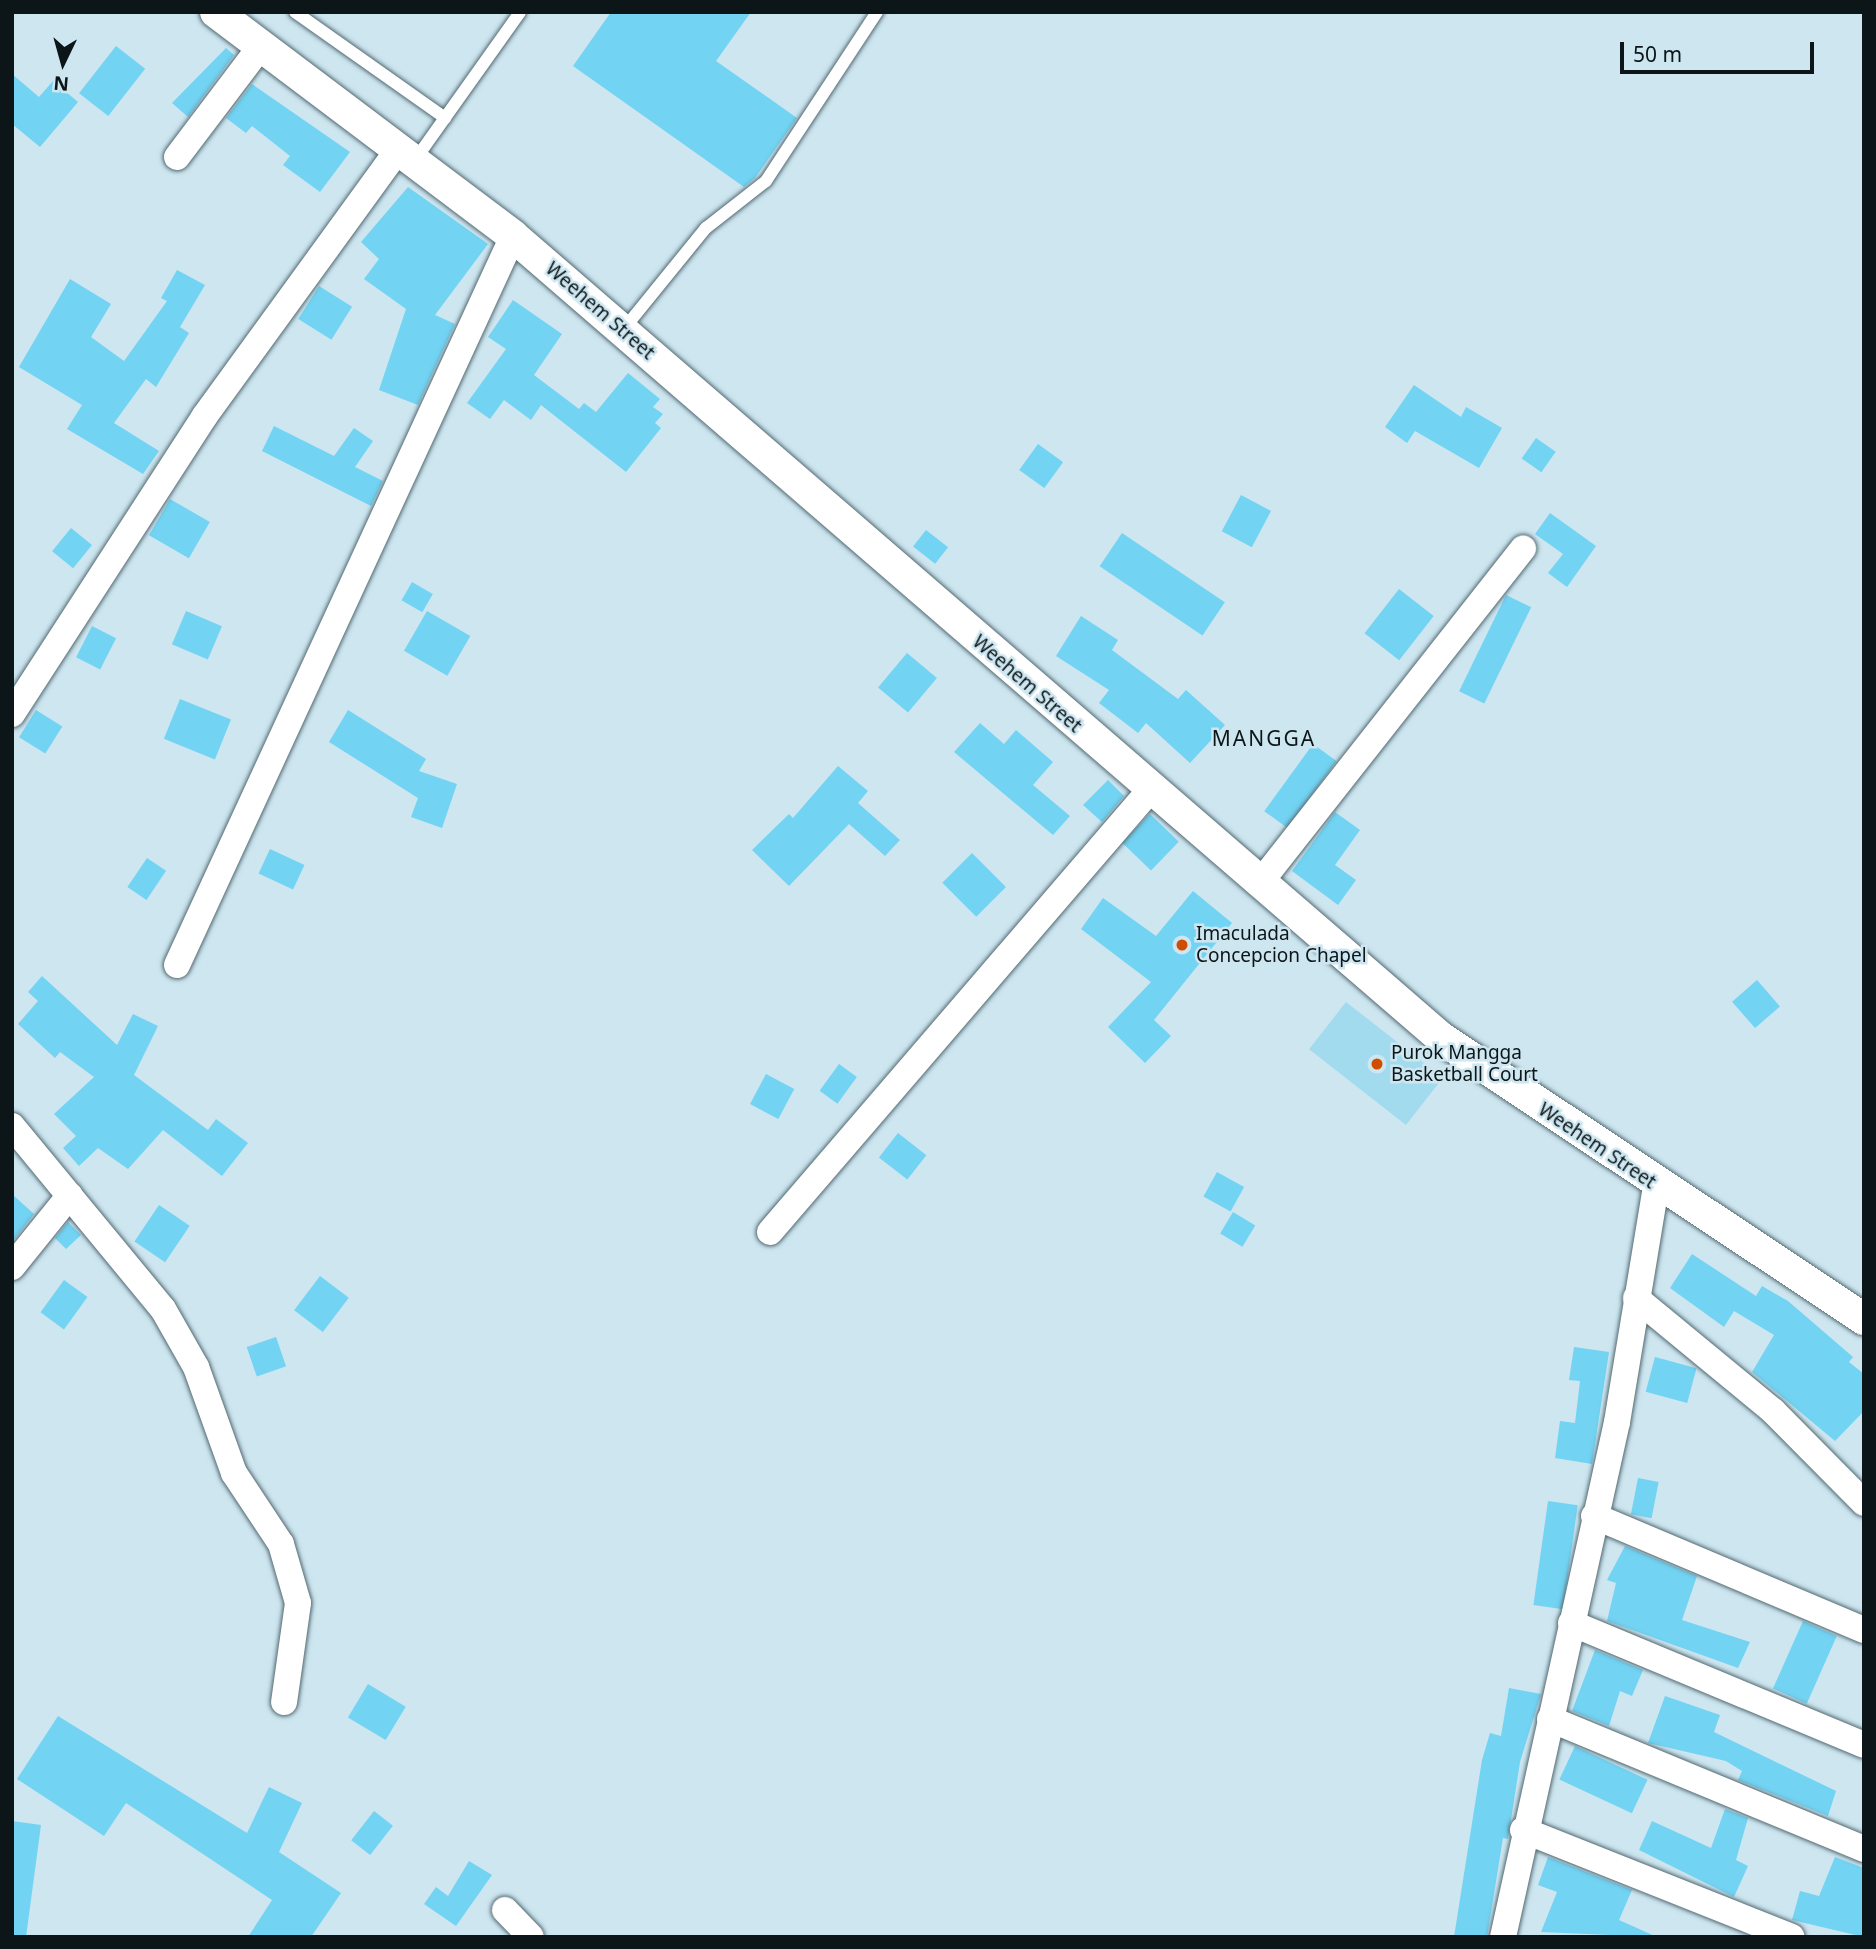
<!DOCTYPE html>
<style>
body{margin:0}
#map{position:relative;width:1876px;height:1949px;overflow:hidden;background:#cde6f0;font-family:"Noto Sans",sans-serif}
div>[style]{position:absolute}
.green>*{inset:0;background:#a3dbee;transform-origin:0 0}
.building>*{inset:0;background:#72d3f3;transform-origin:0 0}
.roads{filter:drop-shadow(0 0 2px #536971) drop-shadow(0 0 2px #536971)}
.service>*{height:12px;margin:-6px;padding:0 6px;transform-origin:6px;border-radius:6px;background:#fff}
.minor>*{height:26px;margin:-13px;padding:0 13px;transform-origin:13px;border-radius:13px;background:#fff}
.tertiary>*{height:32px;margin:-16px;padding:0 16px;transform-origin:16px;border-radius:16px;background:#fff}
.dots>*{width:19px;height:19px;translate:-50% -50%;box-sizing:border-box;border:4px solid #cde6f0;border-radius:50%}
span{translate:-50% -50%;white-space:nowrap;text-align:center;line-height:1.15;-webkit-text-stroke:5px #cde6f0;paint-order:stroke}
.street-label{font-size:19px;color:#0c1518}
.poi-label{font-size:19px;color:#0c1518}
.left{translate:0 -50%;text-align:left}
.neighbourhood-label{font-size:21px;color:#0c1518;letter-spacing:2px}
.frame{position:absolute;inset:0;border:14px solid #0c1518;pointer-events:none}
.north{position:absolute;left:28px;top:28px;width:70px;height:70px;-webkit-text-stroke:5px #cde6f0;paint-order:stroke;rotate:185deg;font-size:19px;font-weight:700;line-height:28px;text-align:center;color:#0c1518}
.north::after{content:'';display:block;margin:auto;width:24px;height:32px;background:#0c1518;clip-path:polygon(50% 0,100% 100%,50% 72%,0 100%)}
.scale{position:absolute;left:1620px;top:42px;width:194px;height:32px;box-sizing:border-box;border:4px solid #0c1518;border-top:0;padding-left:9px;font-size:21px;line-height:24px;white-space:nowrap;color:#0c1518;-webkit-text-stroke:5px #cde6f0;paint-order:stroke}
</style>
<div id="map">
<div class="green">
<i style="left:1346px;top:1002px;width:123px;height:60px;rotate:38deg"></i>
</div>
<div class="building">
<i style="clip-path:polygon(611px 12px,751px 12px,716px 61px,797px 118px,755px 178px,744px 187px,573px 66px)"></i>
<i style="left:116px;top:46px;width:37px;height:60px;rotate:38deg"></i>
<i style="clip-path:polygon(226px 48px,234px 55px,188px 117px,172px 103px)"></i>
<i style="clip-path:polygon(12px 74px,39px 97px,53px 81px,78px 102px,40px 147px,12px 124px)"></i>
<i style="clip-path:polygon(252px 84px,350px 152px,320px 192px,283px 165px,290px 156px,252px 126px,246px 133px,226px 118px)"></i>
<i style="clip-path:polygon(408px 187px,488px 244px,435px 315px,455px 324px,418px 405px,379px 390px,406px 309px,364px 279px,379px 259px,361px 242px)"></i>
<i style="clip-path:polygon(177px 270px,205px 285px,180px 327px,189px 333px,156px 387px,146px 379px,114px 423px,159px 451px,143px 474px,67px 429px,82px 405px,19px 367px,70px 279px,111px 304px,91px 337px,124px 361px,167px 301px,161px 298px)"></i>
<i style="left:319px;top:286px;width:39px;height:39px;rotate:32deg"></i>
<i style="clip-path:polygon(513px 300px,562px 334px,534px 375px,579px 409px,584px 403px,596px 412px,628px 373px,660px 399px,653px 407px,663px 414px,655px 423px,661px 428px,626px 472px,541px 405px,531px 420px,504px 400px,490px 419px,467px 403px,506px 349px,488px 337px)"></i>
<i style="clip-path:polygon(1414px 385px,1461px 417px,1466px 407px,1502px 428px,1479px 468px,1415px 431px,1407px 443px,1385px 427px)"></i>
<i style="clip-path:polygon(274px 426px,334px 456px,354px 428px,373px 441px,355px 467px,383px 481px,371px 506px,262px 451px)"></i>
<i style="left:1536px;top:438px;width:24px;height:25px;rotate:35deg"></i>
<i style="left:1038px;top:444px;width:31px;height:32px;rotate:36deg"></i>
<i style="left:1241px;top:495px;width:34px;height:41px;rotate:28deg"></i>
<i style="left:170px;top:499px;width:46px;height:42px;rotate:30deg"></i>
<i style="clip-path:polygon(1550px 513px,1596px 546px,1567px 587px,1548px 573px,1563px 554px,1535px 534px)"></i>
<i style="left:71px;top:528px;width:27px;height:30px;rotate:39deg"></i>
<i style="left:926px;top:530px;width:28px;height:21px;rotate:38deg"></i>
<i style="left:1122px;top:533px;width:124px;height:40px;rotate:34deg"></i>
<i style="left:412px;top:582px;width:24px;height:21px;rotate:30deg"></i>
<i style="left:1399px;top:589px;width:44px;height:56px;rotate:38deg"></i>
<i style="left:1506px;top:595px;width:28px;height:107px;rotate:26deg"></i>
<i style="left:186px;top:611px;width:39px;height:36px;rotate:23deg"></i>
<i style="left:427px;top:611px;width:50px;height:46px;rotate:30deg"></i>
<i style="clip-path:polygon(1081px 616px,1118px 640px,1112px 650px,1178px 699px,1186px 690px,1225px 725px,1190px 763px,1146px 723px,1138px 733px,1099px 703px,1109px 690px,1056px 656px)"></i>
<i style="left:92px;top:626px;width:27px;height:35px;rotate:27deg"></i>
<i style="left:907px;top:653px;width:39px;height:45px;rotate:40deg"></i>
<i style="left:180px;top:699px;width:55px;height:43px;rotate:22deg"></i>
<i style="left:36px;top:710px;width:31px;height:32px;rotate:32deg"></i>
<i style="clip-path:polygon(348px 710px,426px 759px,419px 771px,457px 784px,442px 828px,411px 817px,418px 798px,329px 742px)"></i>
<i style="clip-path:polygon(980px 723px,1004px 744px,1016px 730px,1053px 762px,1033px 785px,1070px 816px,1053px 835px,954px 752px)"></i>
<i style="left:1313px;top:744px;width:29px;height:83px;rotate:36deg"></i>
<i style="clip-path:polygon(838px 766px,868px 791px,858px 803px,900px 840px,885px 856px,849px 824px,789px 886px,752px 850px,789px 814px,793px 818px)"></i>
<i style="clip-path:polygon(1108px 780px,1124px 796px,1102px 822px,1083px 805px)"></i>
<i style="clip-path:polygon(1335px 812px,1360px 830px,1335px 865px,1356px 880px,1338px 905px,1292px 871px)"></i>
<i style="left:1150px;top:814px;width:40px;height:40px;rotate:44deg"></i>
<i style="left:270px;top:849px;width:38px;height:27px;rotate:25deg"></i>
<i style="left:972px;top:853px;width:48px;height:42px;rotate:45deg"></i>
<i style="left:147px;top:858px;width:23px;height:35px;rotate:34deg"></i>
<i style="clip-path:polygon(1193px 891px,1232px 923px,1154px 1020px,1171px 1036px,1145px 1063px,1108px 1027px,1151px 982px,1081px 929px,1103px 898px,1156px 936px)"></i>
<i style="clip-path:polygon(42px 976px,117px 1045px,133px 1014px,158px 1026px,134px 1075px,208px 1130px,216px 1119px,248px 1143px,222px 1176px,163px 1130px,128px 1169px,98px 1148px,79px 1166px,63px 1148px,76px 1136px,54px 1114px,94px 1077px,60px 1052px,55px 1058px,18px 1024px,38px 1001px,28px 992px)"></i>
<i style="left:1757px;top:980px;width:35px;height:33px;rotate:49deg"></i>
<i style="left:839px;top:1064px;width:22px;height:33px;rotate:36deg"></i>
<i style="left:766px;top:1074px;width:32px;height:34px;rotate:28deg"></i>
<i style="left:898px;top:1133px;width:36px;height:31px;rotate:38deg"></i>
<i style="left:1217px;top:1172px;width:31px;height:28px;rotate:29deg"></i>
<i style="clip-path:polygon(12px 1194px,34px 1214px,12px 1242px)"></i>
<i style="left:159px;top:1205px;width:37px;height:44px;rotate:34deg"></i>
<i style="left:1233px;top:1212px;width:26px;height:25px;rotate:31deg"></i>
<i style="clip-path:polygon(68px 1222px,81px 1235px,66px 1249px,55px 1238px)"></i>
<i style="clip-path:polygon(1692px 1254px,1756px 1296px,1762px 1286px,1788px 1301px,1853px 1357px,1849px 1362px,1864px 1374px,1864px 1411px,1835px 1441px,1752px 1372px,1774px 1335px,1734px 1311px,1724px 1327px,1670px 1288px)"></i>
<i style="left:320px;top:1276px;width:36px;height:43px;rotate:37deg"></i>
<i style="left:64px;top:1280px;width:29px;height:40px;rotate:36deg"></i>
<i style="left:276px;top:1337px;width:31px;height:31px;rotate:71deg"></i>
<i style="clip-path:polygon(1574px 1347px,1609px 1352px,1592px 1464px,1555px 1458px,1560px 1421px,1575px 1423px,1580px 1381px,1569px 1380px)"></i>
<i style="left:1655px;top:1357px;width:43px;height:36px;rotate:15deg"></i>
<i style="left:1638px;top:1478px;width:21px;height:37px;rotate:11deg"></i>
<i style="left:1548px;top:1501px;width:30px;height:105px;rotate:8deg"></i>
<i style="clip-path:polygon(1625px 1546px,1697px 1576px,1682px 1620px,1750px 1642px,1738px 1668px,1607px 1621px,1616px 1583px,1607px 1580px)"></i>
<i style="left:1803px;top:1621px;width:37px;height:74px;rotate:24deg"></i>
<i style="clip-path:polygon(1595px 1650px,1643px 1670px,1632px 1696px,1620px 1691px,1609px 1726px,1572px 1711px)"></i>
<i style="left:368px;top:1684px;width:44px;height:39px;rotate:31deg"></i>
<i style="clip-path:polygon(1509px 1688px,1541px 1694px,1520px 1762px,1508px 1839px,1503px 1838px,1487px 1937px,1454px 1937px,1482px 1760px,1490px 1733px,1501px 1736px)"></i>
<i style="clip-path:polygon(1665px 1696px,1720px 1715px,1714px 1732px,1836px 1791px,1828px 1816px,1738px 1780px,1742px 1771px,1726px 1761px,1648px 1743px)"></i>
<i style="clip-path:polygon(58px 1716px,247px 1833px,269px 1787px,302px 1803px,279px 1852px,341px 1893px,311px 1937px,248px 1937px,272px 1900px,126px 1803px,104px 1836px,17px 1779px)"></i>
<i style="left:1575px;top:1746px;width:80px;height:37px;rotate:25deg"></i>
<i style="clip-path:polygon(1725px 1809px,1748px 1818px,1736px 1860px,1748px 1866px,1734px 1897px,1639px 1850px,1652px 1821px,1711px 1848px)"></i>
<i style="left:374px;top:1811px;width:24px;height:37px;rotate:38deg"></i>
<i style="clip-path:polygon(12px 1821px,41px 1825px,26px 1937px,12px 1937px)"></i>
<i style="clip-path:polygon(1548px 1857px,1632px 1890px,1619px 1920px,1657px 1937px,1541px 1932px,1557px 1892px,1538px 1885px)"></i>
<i style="clip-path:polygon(1835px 1857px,1864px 1868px,1864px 1937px,1792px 1920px,1800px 1891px,1819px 1896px)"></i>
<i style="clip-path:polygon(469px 1861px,492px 1875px,456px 1926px,424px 1904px,436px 1887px,448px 1896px)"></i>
</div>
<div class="roads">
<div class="service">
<i style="left:295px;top:12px;width:184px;rotate:35.2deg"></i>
<i style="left:415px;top:160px;width:181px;rotate:-54.6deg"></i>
<i style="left:623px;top:330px;width:132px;rotate:-50.9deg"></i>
<i style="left:706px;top:228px;width:76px;rotate:-38.1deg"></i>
<i style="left:766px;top:181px;width:202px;rotate:-56.7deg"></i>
</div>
<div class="minor">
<i style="left:177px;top:157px;width:139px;rotate:-52.9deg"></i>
<i style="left:12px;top:714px;width:354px;rotate:-57.1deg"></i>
<i style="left:204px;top:417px;width:331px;rotate:-54deg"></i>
<i style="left:1259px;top:884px;width:427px;rotate:-51.8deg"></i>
<i style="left:177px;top:965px;width:803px;rotate:-65.25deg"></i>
<i style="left:12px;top:1126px;width:237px;rotate:50.5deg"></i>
<i style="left:163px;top:1309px;width:67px;rotate:60.4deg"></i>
<i style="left:196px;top:1367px;width:113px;rotate:70.3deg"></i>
<i style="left:234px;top:1473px;width:85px;rotate:56.5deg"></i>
<i style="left:281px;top:1544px;width:61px;rotate:73.9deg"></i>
<i style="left:298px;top:1603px;width:100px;rotate:98deg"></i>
<i style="left:770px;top:1232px;width:583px;rotate:-49.31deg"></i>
<i style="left:12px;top:1267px;width:92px;rotate:-51.1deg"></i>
<i style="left:1636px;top:1298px;width:178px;rotate:39.5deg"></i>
<i style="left:1773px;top:1411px;width:129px;rotate:45.3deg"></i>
<i style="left:1594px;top:1516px;width:293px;rotate:22.9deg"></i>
<i style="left:1571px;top:1623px;width:317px;rotate:22.6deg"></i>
<i style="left:1550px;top:1719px;width:340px;rotate:22.5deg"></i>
<i style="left:1523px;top:1830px;width:289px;rotate:21.7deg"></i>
<i style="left:505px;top:1910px;width:37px;rotate:46deg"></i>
<i style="left:1503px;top:1937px;width:527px;rotate:-77.52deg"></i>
<i style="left:1617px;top:1422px;width:239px;rotate:-80.6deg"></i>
</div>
<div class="tertiary">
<i style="left:216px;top:12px;width:372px;rotate:37deg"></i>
<i style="left:513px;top:236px;width:1227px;rotate:40.83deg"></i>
<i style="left:1441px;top:1038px;width:508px;rotate:33.6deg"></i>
</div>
</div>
<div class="dots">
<i style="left:1182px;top:945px;background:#d04c00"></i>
<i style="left:1377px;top:1064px;background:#d04c00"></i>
</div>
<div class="street-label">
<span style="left:600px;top:311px;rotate:41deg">Weehem Street</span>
<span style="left:1027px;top:684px;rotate:41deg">Weehem Street</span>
<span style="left:1597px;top:1146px;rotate:34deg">Weehem Street</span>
</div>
<div class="poi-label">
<span class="left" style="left:1196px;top:945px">Imaculada<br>Concepcion Chapel</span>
<span class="left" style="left:1391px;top:1064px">Purok Mangga<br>Basketball Court</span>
</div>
<div class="neighbourhood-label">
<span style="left:1264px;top:738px">MANGGA</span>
</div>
<div class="frame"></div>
<div class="north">N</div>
<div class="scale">50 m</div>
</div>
